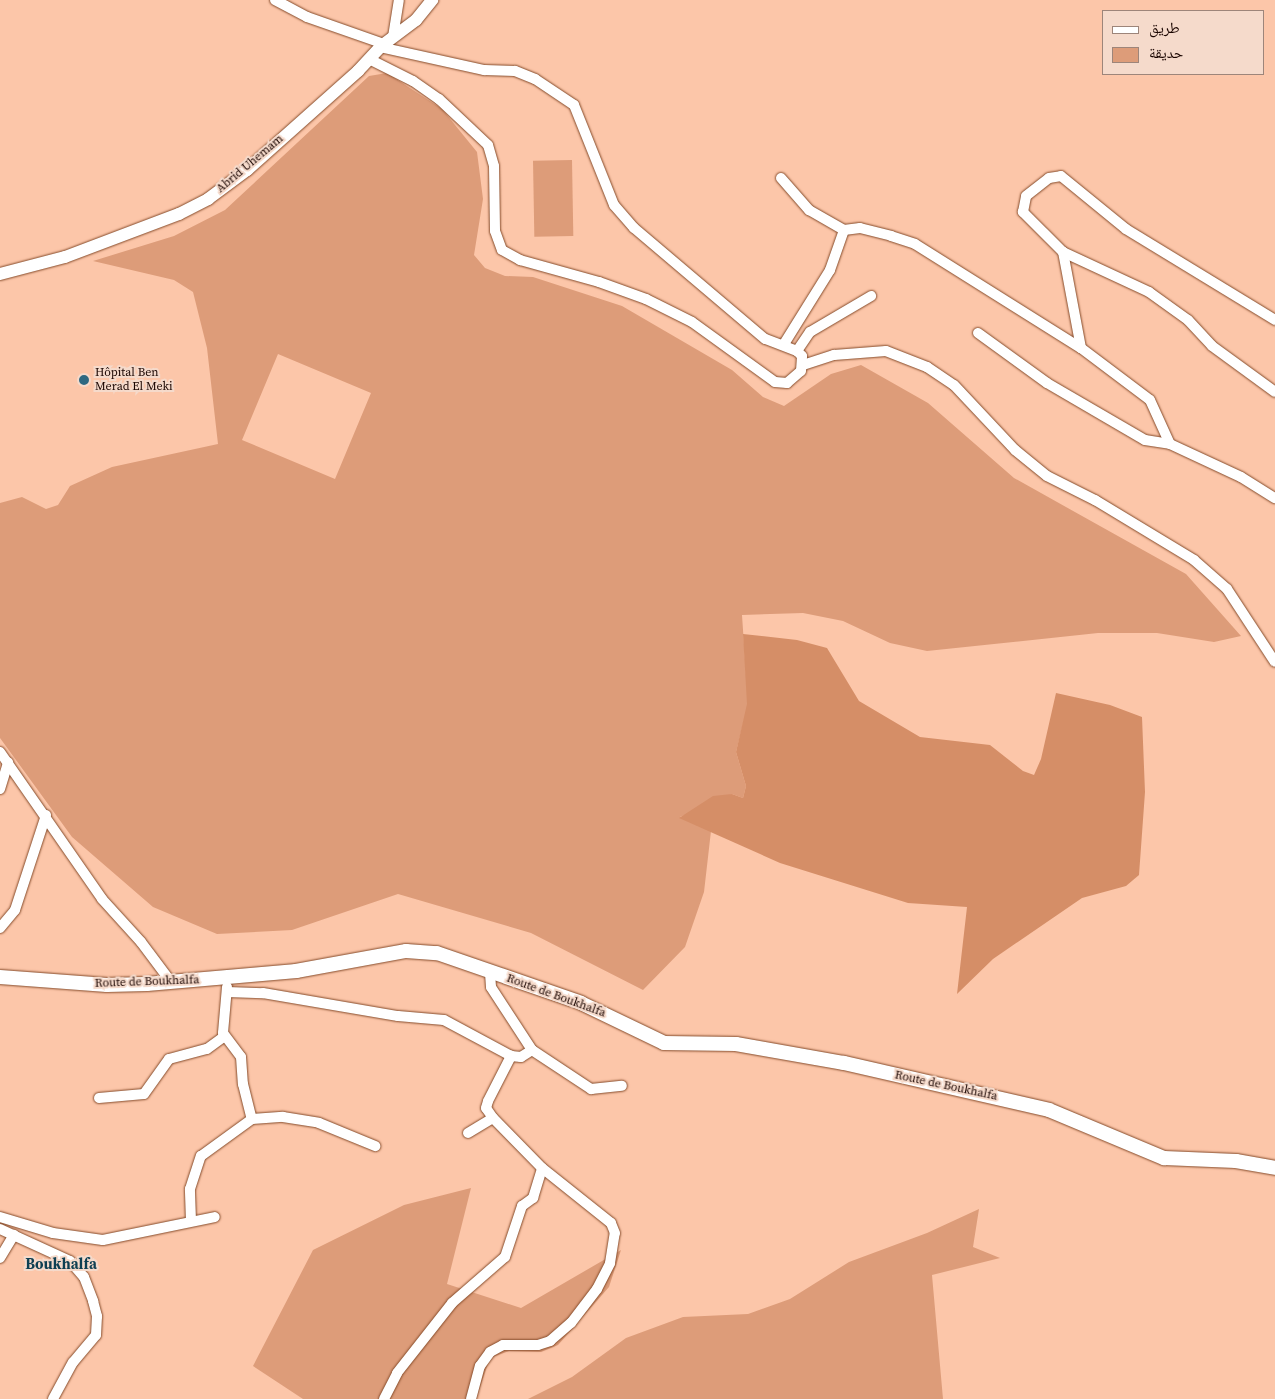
<!DOCTYPE html>
<meta charset="utf-8">
<style>
body{margin:0}
#map{position:relative;width:1275px;height:1399px;overflow:hidden;background:#fcc6a9;font-family:"Source Serif 4","Noto Naskh Arabic",serif}
div>[style]{position:absolute}
.green>*{inset:0;background:#dd9c79;transform-origin:0 0}
.forest>*{inset:0;background:#d58e67}
.roads{filter:drop-shadow(0 0 1px #854b2a) drop-shadow(0 0 1px #854b2a)}
.minor>*{height:10px;margin:-5px;padding:0 5px;transform-origin:5px;border-radius:5px;background:#fff}
.tertiary>*{height:12px;margin:-6px;padding:0 6px;transform-origin:6px;border-radius:6px;background:#fff}
.secondary>*{height:14px;margin:-7px;padding:0 7px;transform-origin:7px;border-radius:7px;background:#fff}
.dots>*{width:14px;height:14px;translate:-50% -50%;box-sizing:border-box;border:2px solid #f5dacb;border-radius:50%}
span{translate:-50% -50%;white-space:nowrap;text-align:center;line-height:1.15;-webkit-text-stroke:4px #f5dacb;paint-order:stroke}
.street-label{font-size:12px;color:#1a0500}
.poi-label{font-size:12px;color:#1a0500}
.left{translate:0 -50%;text-align:left}
.quarter-label{font-size:15px;color:#0e3f52;font-weight:700}
.legend{position:absolute;left:1102px;top:10px;width:162px;height:65px;box-sizing:border-box;background:#f5dacb;border:1px solid #9d857a;margin:0;padding:6px 9px;list-style:none;font-size:15px;color:#1a0500}
.legend li{display:flex;align-items:center;gap:10px;height:25px}
.legend b{width:25px;border:1px solid #9d857a}
</style>
<div id="map">
<div class="green">
<i style="clip-path:polygon(evenodd,387px 73px,442px 109px,477px 152px,483px 199px,474px 255px,485px 268px,505px 276px,533px 277px,622px 306px,732px 370px,763px 397px,784px 406px,831px 374px,861px 365px,928px 403px,1014px 478px,1186px 574px,1241px 636px,1214px 642px,1157px 633px,1098px 633px,927px 651px,890px 643px,843px 621px,803px 613px,742px 615px,748px 704px,736px 752px,746px 786px,743px 798px,732px 794px,680px 817px,711px 831px,704px 892px,685px 947px,643px 990px,531px 933px,398px 894px,292px 930px,217px 934px,153px 907px,72px 837px,0 738px,0 503px,22px 497px,46px 509px,58px 505px,70px 486px,112px 467px,218px 444px,207px 348px,193px 292px,174px 280px,93px 261px,174px 236px,225px 210px,369px 76px,387px 73px,278px 354px,371px 393px,335px 479px,242px 440px,278px 354px)"></i>
<i style="left:572px;top:160px;width:76px;height:39px;rotate:89deg"></i>
<i style="clip-path:polygon(471px 1188px,447px 1284px,521px 1308px,621px 1250px,609px 1287px,558px 1345px,541px 1352px,509px 1351px,490px 1358px,476px 1399px,303px 1399px,253px 1366px,313px 1250px,404px 1205px)"></i>
<i style="clip-path:polygon(979px 1209px,973px 1247px,1000px 1258px,932px 1275px,943px 1399px,528px 1399px,572px 1377px,626px 1338px,683px 1317px,748px 1314px,790px 1299px,849px 1262px,927px 1233px)"></i>
</div>
<div class="forest">
<i style="clip-path:polygon(743px 634px,797px 640px,827px 648px,859px 701px,920px 737px,990px 745px,1023px 771px,1034px 775px,1041px 759px,1056px 693px,1110px 705px,1142px 717px,1145px 792px,1139px 875px,1126px 886px,1082px 898px,993px 959px,957px 994px,967px 907px,908px 903px,780px 863px,679px 818px,713px 796px,732px 794px,743px 798px,746px 786px,736px 752px,747px 704px)"></i>
</div>
<div class="roads">
<div class="minor">
<i style="left:275px;top:0;width:36px;rotate:28deg"></i>
<i style="left:307px;top:17px;width:82px;rotate:19.3deg"></i>
<i style="left:393px;top:37px;width:37px;rotate:-81deg"></i>
<i style="left:369px;top:59px;width:49px;rotate:26.6deg"></i>
<i style="left:413px;top:81px;width:32px;rotate:35deg"></i>
<i style="left:439px;top:99px;width:67px;rotate:43.2deg"></i>
<i style="left:488px;top:145px;width:22px;rotate:74deg"></i>
<i style="left:494px;top:166px;width:65px;rotate:89.1deg"></i>
<i style="left:495px;top:231px;width:20px;rotate:70deg"></i>
<i style="left:502px;top:250px;width:21px;rotate:29deg"></i>
<i style="left:520px;top:260px;width:82px;rotate:15.6deg"></i>
<i style="left:599px;top:282px;width:50px;rotate:19.9deg"></i>
<i style="left:646px;top:299px;width:51px;rotate:26.6deg"></i>
<i style="left:692px;top:322px;width:102px;rotate:35.9deg"></i>
<i style="left:775px;top:382px;width:12px;rotate:5deg"></i>
<i style="left:787px;top:383px;width:18px;rotate:-41deg"></i>
<i style="left:801px;top:371px;width:15px;rotate:-86deg"></i>
<i style="left:802px;top:356px;width:7px;rotate:-135deg"></i>
<i style="left:797px;top:351px;width:34px;rotate:-159deg"></i>
<i style="left:765px;top:339px;width:172px;rotate:-139.7deg"></i>
<i style="left:634px;top:228px;width:30px;rotate:-131deg"></i>
<i style="left:614px;top:205px;width:108px;rotate:-111.8deg"></i>
<i style="left:574px;top:105px;width:47px;rotate:-146.3deg"></i>
<i style="left:535px;top:79px;width:22px;rotate:-158deg"></i>
<i style="left:515px;top:71px;width:31px;rotate:-178deg"></i>
<i style="left:484px;top:70px;width:107px;rotate:-167.5deg"></i>
<i style="left:781px;top:178px;width:43px;rotate:48.8deg"></i>
<i style="left:809px;top:210px;width:40px;rotate:29.7deg"></i>
<i style="left:1063px;top:252px;width:95px;rotate:24.9deg"></i>
<i style="left:1149px;top:292px;width:48px;rotate:35.7deg"></i>
<i style="left:1188px;top:320px;width:35px;rotate:47deg"></i>
<i style="left:1212px;top:346px;width:78px;rotate:36.1deg"></i>
<i style="left:978px;top:333px;width:85px;rotate:35.9deg"></i>
<i style="left:1047px;top:383px;width:113px;rotate:30.2deg"></i>
<i style="left:1145px;top:440px;width:25px;rotate:9deg"></i>
<i style="left:1170px;top:444px;width:78px;rotate:24.9deg"></i>
<i style="left:1241px;top:477px;width:40px;rotate:32deg"></i>
<i style="left:784px;top:344px;width:87px;rotate:-58.1deg"></i>
<i style="left:830px;top:270px;width:42px;rotate:-70.7deg"></i>
<i style="left:844px;top:230px;width:16px;rotate:-7deg"></i>
<i style="left:860px;top:228px;width:32px;rotate:14deg"></i>
<i style="left:891px;top:236px;width:25px;rotate:18deg"></i>
<i style="left:915px;top:244px;width:196px;rotate:32.1deg"></i>
<i style="left:1081px;top:348px;width:86px;rotate:37deg"></i>
<i style="left:1150px;top:400px;width:48px;rotate:65.6deg"></i>
<i style="left:1081px;top:348px;width:98px;rotate:-100.6deg"></i>
<i style="left:1063px;top:252px;width:57px;rotate:-135deg"></i>
<i style="left:1023px;top:212px;width:16px;rotate:-79deg"></i>
<i style="left:1026px;top:196px;width:29px;rotate:-38deg"></i>
<i style="left:1049px;top:178px;width:12px;rotate:-9deg"></i>
<i style="left:1061px;top:176px;width:84px;rotate:39.2deg"></i>
<i style="left:1126px;top:229px;width:175px;rotate:31.4deg"></i>
<i style="left:797px;top:351px;width:23px;rotate:-56deg"></i>
<i style="left:810px;top:332px;width:71px;rotate:-30.5deg"></i>
<i style="left:803px;top:365px;width:33px;rotate:-18deg"></i>
<i style="left:834px;top:355px;width:52px;rotate:-4.4deg"></i>
<i style="left:886px;top:351px;width:44px;rotate:21.3deg"></i>
<i style="left:927px;top:367px;width:32px;rotate:34deg"></i>
<i style="left:954px;top:385px;width:89px;rotate:46.8deg"></i>
<i style="left:1015px;top:450px;width:41px;rotate:39.1deg"></i>
<i style="left:1047px;top:476px;width:54px;rotate:26.6deg"></i>
<i style="left:1095px;top:500px;width:116px;rotate:31.2deg"></i>
<i style="left:1194px;top:560px;width:44px;rotate:41.3deg"></i>
<i style="left:1227px;top:589px;width:87px;rotate:56.7deg"></i>
<i style="left:0;top:752px;width:179px;rotate:55.2deg"></i>
<i style="left:102px;top:899px;width:58px;rotate:47.8deg"></i>
<i style="left:141px;top:942px;width:50px;rotate:53.1deg"></i>
<i style="left:0;top:789px;width:28px;rotate:-73deg"></i>
<i style="left:0;top:928px;width:23px;rotate:-50deg"></i>
<i style="left:15px;top:910px;width:100px;rotate:-71.9deg"></i>
<i style="left:227px;top:987px;width:46px;rotate:95deg"></i>
<i style="left:223px;top:1033px;width:30px;rotate:53deg"></i>
<i style="left:241px;top:1057px;width:27px;rotate:86deg"></i>
<i style="left:243px;top:1084px;width:36px;rotate:76deg"></i>
<i style="left:227px;top:992px;width:36px;rotate:2deg"></i>
<i style="left:263px;top:993px;width:137px;rotate:9.7deg"></i>
<i style="left:398px;top:1016px;width:46px;rotate:5deg"></i>
<i style="left:444px;top:1020px;width:76px;rotate:28.2deg"></i>
<i style="left:511px;top:1056px;width:10px;rotate:6deg"></i>
<i style="left:521px;top:1057px;width:13px;rotate:-32deg"></i>
<i style="left:532px;top:1050px;width:75px;rotate:-123.1deg"></i>
<i style="left:491px;top:987px;width:16px;rotate:-94deg"></i>
<i style="left:532px;top:1050px;width:71px;rotate:33.5deg"></i>
<i style="left:591px;top:1089px;width:31px;rotate:-6deg"></i>
<i style="left:99px;top:1098px;width:45px;rotate:-5.1deg"></i>
<i style="left:144px;top:1094px;width:43px;rotate:-54.5deg"></i>
<i style="left:169px;top:1059px;width:39px;rotate:-15deg"></i>
<i style="left:207px;top:1049px;width:22px;rotate:-36deg"></i>
<i style="left:468px;top:1133px;width:29px;rotate:-31deg"></i>
<i style="left:493px;top:1118px;width:12px;rotate:-125deg"></i>
<i style="left:486px;top:1108px;width:7px;rotate:-74deg"></i>
<i style="left:488px;top:1101px;width:51px;rotate:-62.9deg"></i>
<i style="left:0;top:1217px;width:55px;rotate:16.8deg"></i>
<i style="left:53px;top:1233px;width:50px;rotate:8deg"></i>
<i style="left:103px;top:1240px;width:114px;rotate:-11.6deg"></i>
<i style="left:191px;top:1221px;width:32px;rotate:-92deg"></i>
<i style="left:190px;top:1189px;width:35px;rotate:-72deg"></i>
<i style="left:201px;top:1156px;width:63px;rotate:-36deg"></i>
<i style="left:252px;top:1119px;width:31px;rotate:-4deg"></i>
<i style="left:283px;top:1117px;width:36px;rotate:9deg"></i>
<i style="left:319px;top:1123px;width:61px;rotate:22.3deg"></i>
<i style="left:0;top:1229px;width:77px;rotate:24.6deg"></i>
<i style="left:70px;top:1261px;width:21px;rotate:49deg"></i>
<i style="left:84px;top:1277px;width:26px;rotate:69deg"></i>
<i style="left:93px;top:1301px;width:16px;rotate:75deg"></i>
<i style="left:97px;top:1316px;width:19px;rotate:93deg"></i>
<i style="left:96px;top:1335px;width:35px;rotate:130deg"></i>
<i style="left:73px;top:1362px;width:42px;rotate:118.4deg"></i>
<i style="left:0;top:1258px;width:27px;rotate:-59deg"></i>
<i style="left:384px;top:1399px;width:29px;rotate:-63deg"></i>
<i style="left:397px;top:1373px;width:89px;rotate:-51.8deg"></i>
<i style="left:452px;top:1303px;width:70px;rotate:-41deg"></i>
<i style="left:505px;top:1257px;width:54px;rotate:-71.6deg"></i>
<i style="left:522px;top:1206px;width:14px;rotate:-36deg"></i>
<i style="left:533px;top:1198px;width:31px;rotate:-73deg"></i>
<i style="left:471px;top:1399px;width:34px;rotate:-75deg"></i>
<i style="left:480px;top:1366px;width:17px;rotate:-54deg"></i>
<i style="left:490px;top:1352px;width:15px;rotate:-28deg"></i>
<i style="left:503px;top:1345px;width:35px"></i>
<i style="left:538px;top:1345px;width:13px;rotate:-18deg"></i>
<i style="left:550px;top:1341px;width:28px;rotate:-41deg"></i>
<i style="left:571px;top:1323px;width:43px;rotate:-52.6deg"></i>
<i style="left:597px;top:1289px;width:29px;rotate:-63deg"></i>
<i style="left:610px;top:1263px;width:30px;rotate:-81deg"></i>
<i style="left:615px;top:1233px;width:11px;rotate:-112deg"></i>
<i style="left:611px;top:1223px;width:88px;rotate:-141.4deg"></i>
<i style="left:542px;top:1168px;width:70px;rotate:-134.4deg"></i>
</div>
<div class="tertiary">
<i style="left:0;top:274px;width:67px;rotate:-14.7deg"></i>
<i style="left:65px;top:257px;width:122px;rotate:-20.7deg"></i>
<i style="left:179px;top:214px;width:33px;rotate:-27deg"></i>
<i style="left:208px;top:199px;width:49px;rotate:-36.6deg"></i>
<i style="left:247px;top:170px;width:149px;rotate:-41.7deg"></i>
<i style="left:358px;top:71px;width:33px;rotate:-47deg"></i>
<i style="left:380px;top:47px;width:45px;rotate:-36.9deg"></i>
<i style="left:416px;top:20px;width:26px;rotate:-51deg"></i>
</div>
<div class="secondary">
<i style="left:0;top:977px;width:107px;rotate:4.3deg"></i>
<i style="left:107px;top:985px;width:40px;rotate:-1.4deg"></i>
<i style="left:147px;top:984px;width:150px;rotate:-5deg"></i>
<i style="left:296px;top:971px;width:112px;rotate:-10.3deg"></i>
<i style="left:406px;top:951px;width:31px;rotate:4deg"></i>
<i style="left:437px;top:953px;width:152px;rotate:19.1deg"></i>
<i style="left:581px;top:1003px;width:92px;rotate:25.7deg"></i>
<i style="left:664px;top:1043px;width:72px;rotate:0.8deg"></i>
<i style="left:736px;top:1044px;width:110px;rotate:10deg"></i>
<i style="left:844px;top:1063px;width:210px;rotate:12.9deg"></i>
<i style="left:1049px;top:1110px;width:125px;rotate:22.7deg"></i>
<i style="left:1164px;top:1158px;width:72px;rotate:2.4deg"></i>
<i style="left:1236px;top:1161px;width:40px;rotate:10deg"></i>
</div>
</div>
<div class="dots">
<i style="left:84px;top:380px;background:#2e6881"></i>
</div>
<div class="street-label">
<span style="left:250px;top:164px;rotate:-40deg">Abrid Uhemam</span>
<span style="left:147px;top:982px;rotate:-2deg">Route de Boukhalfa</span>
<span style="left:556px;top:996px;rotate:20deg">Route de Boukhalfa</span>
<span style="left:946px;top:1086px;rotate:12deg">Route de Boukhalfa</span>
</div>
<div class="poi-label">
<span class="left" style="left:95px;top:380px">Hôpital Ben<br>Merad El Meki</span>
</div>
<div class="quarter-label">
<span style="left:61px;top:1264px">Boukhalfa</span>
</div>
<ul class="legend">
<li><b style="height:6px;background:#fff"></b>طريق</li>
<li><b style="height:14px;background:#dd9c79"></b>حديقة</li>
</ul>
</div>
